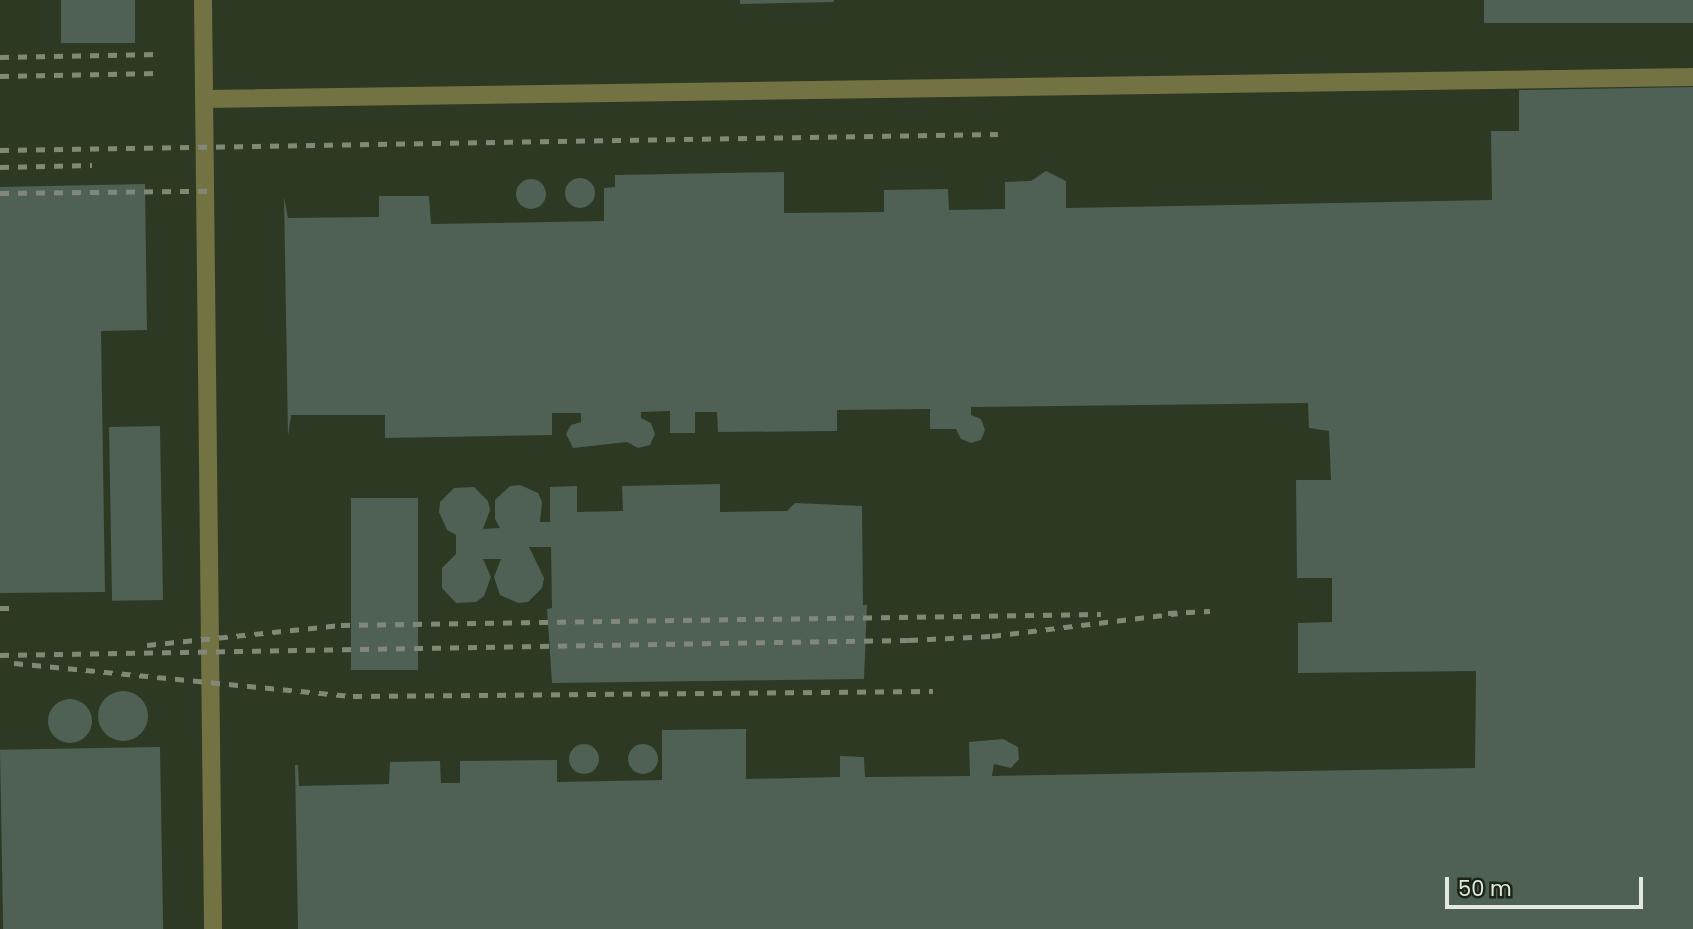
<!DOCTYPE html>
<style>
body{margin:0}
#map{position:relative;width:1693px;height:929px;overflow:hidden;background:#262f1e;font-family:Poppins,sans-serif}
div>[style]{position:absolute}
.built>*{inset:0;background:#2d3922;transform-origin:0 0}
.building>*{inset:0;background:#4e6154;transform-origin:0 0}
.round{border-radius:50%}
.minor>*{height:18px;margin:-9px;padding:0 9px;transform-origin:9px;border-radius:9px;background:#737242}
.rail>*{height:5px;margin-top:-2.5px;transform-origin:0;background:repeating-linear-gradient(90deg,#81887a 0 9px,transparent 0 18px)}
span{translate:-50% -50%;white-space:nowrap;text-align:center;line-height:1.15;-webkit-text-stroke:5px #1c2515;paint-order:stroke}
.scale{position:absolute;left:1445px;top:877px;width:198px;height:32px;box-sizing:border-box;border:4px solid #e2e8dd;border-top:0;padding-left:9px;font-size:21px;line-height:24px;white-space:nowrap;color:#e2e8dd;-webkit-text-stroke:5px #1c2515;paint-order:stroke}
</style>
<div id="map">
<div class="built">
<i style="left:0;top:0;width:1693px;height:929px"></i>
</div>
<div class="building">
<i style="left:61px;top:0;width:74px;height:43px"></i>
<i style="clip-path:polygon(740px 0,834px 0,834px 2px,740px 4px)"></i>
<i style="left:1484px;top:0;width:209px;height:23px"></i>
<i style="clip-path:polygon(1693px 87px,1693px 929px,298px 929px,295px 765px,298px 765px,299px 786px,389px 784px,390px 762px,440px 761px,441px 783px,460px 783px,460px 761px,557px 760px,557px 782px,662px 780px,662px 730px,746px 729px,746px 779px,840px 777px,840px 756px,864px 757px,865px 777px,970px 776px,969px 742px,1003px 739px,1018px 747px,1019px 759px,1011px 768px,994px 764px,992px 776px,1475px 768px,1476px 671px,1298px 673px,1298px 623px,1332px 622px,1332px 578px,1297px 578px,1296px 480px,1331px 480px,1329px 431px,1309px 428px,1308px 403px,971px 407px,971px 415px,981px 419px,985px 430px,981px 440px,971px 443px,961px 439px,956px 429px,930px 429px,930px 409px,837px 410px,837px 431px,718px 432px,717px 412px,695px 412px,695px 433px,670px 433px,670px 411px,641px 412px,641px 418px,651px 423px,655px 434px,650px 445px,638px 448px,627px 442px,573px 448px,566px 434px,571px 425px,581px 422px,581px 413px,552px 413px,552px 435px,385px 438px,385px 415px,291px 415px,288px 436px,284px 197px,288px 218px,379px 217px,379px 196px,429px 196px,431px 224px,604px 221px,604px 188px,615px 187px,615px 175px,784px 172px,784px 213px,884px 212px,884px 190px,948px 189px,949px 210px,1005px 209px,1005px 182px,1031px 181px,1046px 171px,1066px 181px,1066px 208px,1492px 200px,1491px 131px,1519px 131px,1519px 90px)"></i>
<i class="round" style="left:565px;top:178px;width:30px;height:30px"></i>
<i class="round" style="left:516px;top:179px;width:30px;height:30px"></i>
<i style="clip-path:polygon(145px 184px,147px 330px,101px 331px,105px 592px,0 593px,0 187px)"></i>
<i style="left:160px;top:426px;width:174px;height:51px;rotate:89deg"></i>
<i style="clip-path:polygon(720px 484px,720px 512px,787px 511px,795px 503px,862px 506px,863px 605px,867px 605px,864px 679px,552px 683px,547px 609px,552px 608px,551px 547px,529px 547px,544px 578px,542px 588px,528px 602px,518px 603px,500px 595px,494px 577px,501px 559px,483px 559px,491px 577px,484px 596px,476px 602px,456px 603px,442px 588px,442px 568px,456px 554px,456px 535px,447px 530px,439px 512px,440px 502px,454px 488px,474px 487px,488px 501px,490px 510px,483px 529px,500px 528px,495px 519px,495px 500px,510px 486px,520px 485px,538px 493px,542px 502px,540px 522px,550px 522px,550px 487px,577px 486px,577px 512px,623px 511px,622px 486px)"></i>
<i style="left:418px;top:498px;width:172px;height:67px;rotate:90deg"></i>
<i class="round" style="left:98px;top:691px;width:50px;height:50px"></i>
<i class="round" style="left:48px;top:699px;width:44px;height:44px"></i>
<i class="round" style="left:628px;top:744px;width:30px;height:30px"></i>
<i class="round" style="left:569px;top:744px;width:30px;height:30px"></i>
<i style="left:160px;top:747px;width:182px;height:160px;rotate:89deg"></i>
</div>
<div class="minor">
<i style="left:203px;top:0;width:929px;rotate:89.38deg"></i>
<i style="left:206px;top:99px;width:1487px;rotate:-0.85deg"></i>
</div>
<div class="rail">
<i style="left:0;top:57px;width:159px;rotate:-1.1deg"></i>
<i style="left:0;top:76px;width:160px;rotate:-1.1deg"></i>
<i style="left:0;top:150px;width:998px;rotate:-0.92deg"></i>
<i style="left:0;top:167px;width:92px;rotate:-1.2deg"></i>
<i style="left:0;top:193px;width:207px;rotate:-0.6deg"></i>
<i style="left:0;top:608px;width:14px"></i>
<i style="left:1168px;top:613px;width:42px;rotate:-2.7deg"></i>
<i style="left:147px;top:645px;width:195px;rotate:-5.9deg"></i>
<i style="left:341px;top:625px;width:760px;rotate:-0.83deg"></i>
<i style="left:0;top:655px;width:909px;rotate:-0.95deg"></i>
<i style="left:909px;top:640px;width:83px;rotate:-2.8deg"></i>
<i style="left:992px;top:636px;width:187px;rotate:-7deg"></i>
<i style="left:14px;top:663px;width:341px;rotate:5.6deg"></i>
<i style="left:353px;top:696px;width:580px;rotate:-0.49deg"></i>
</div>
<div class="scale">50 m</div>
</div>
